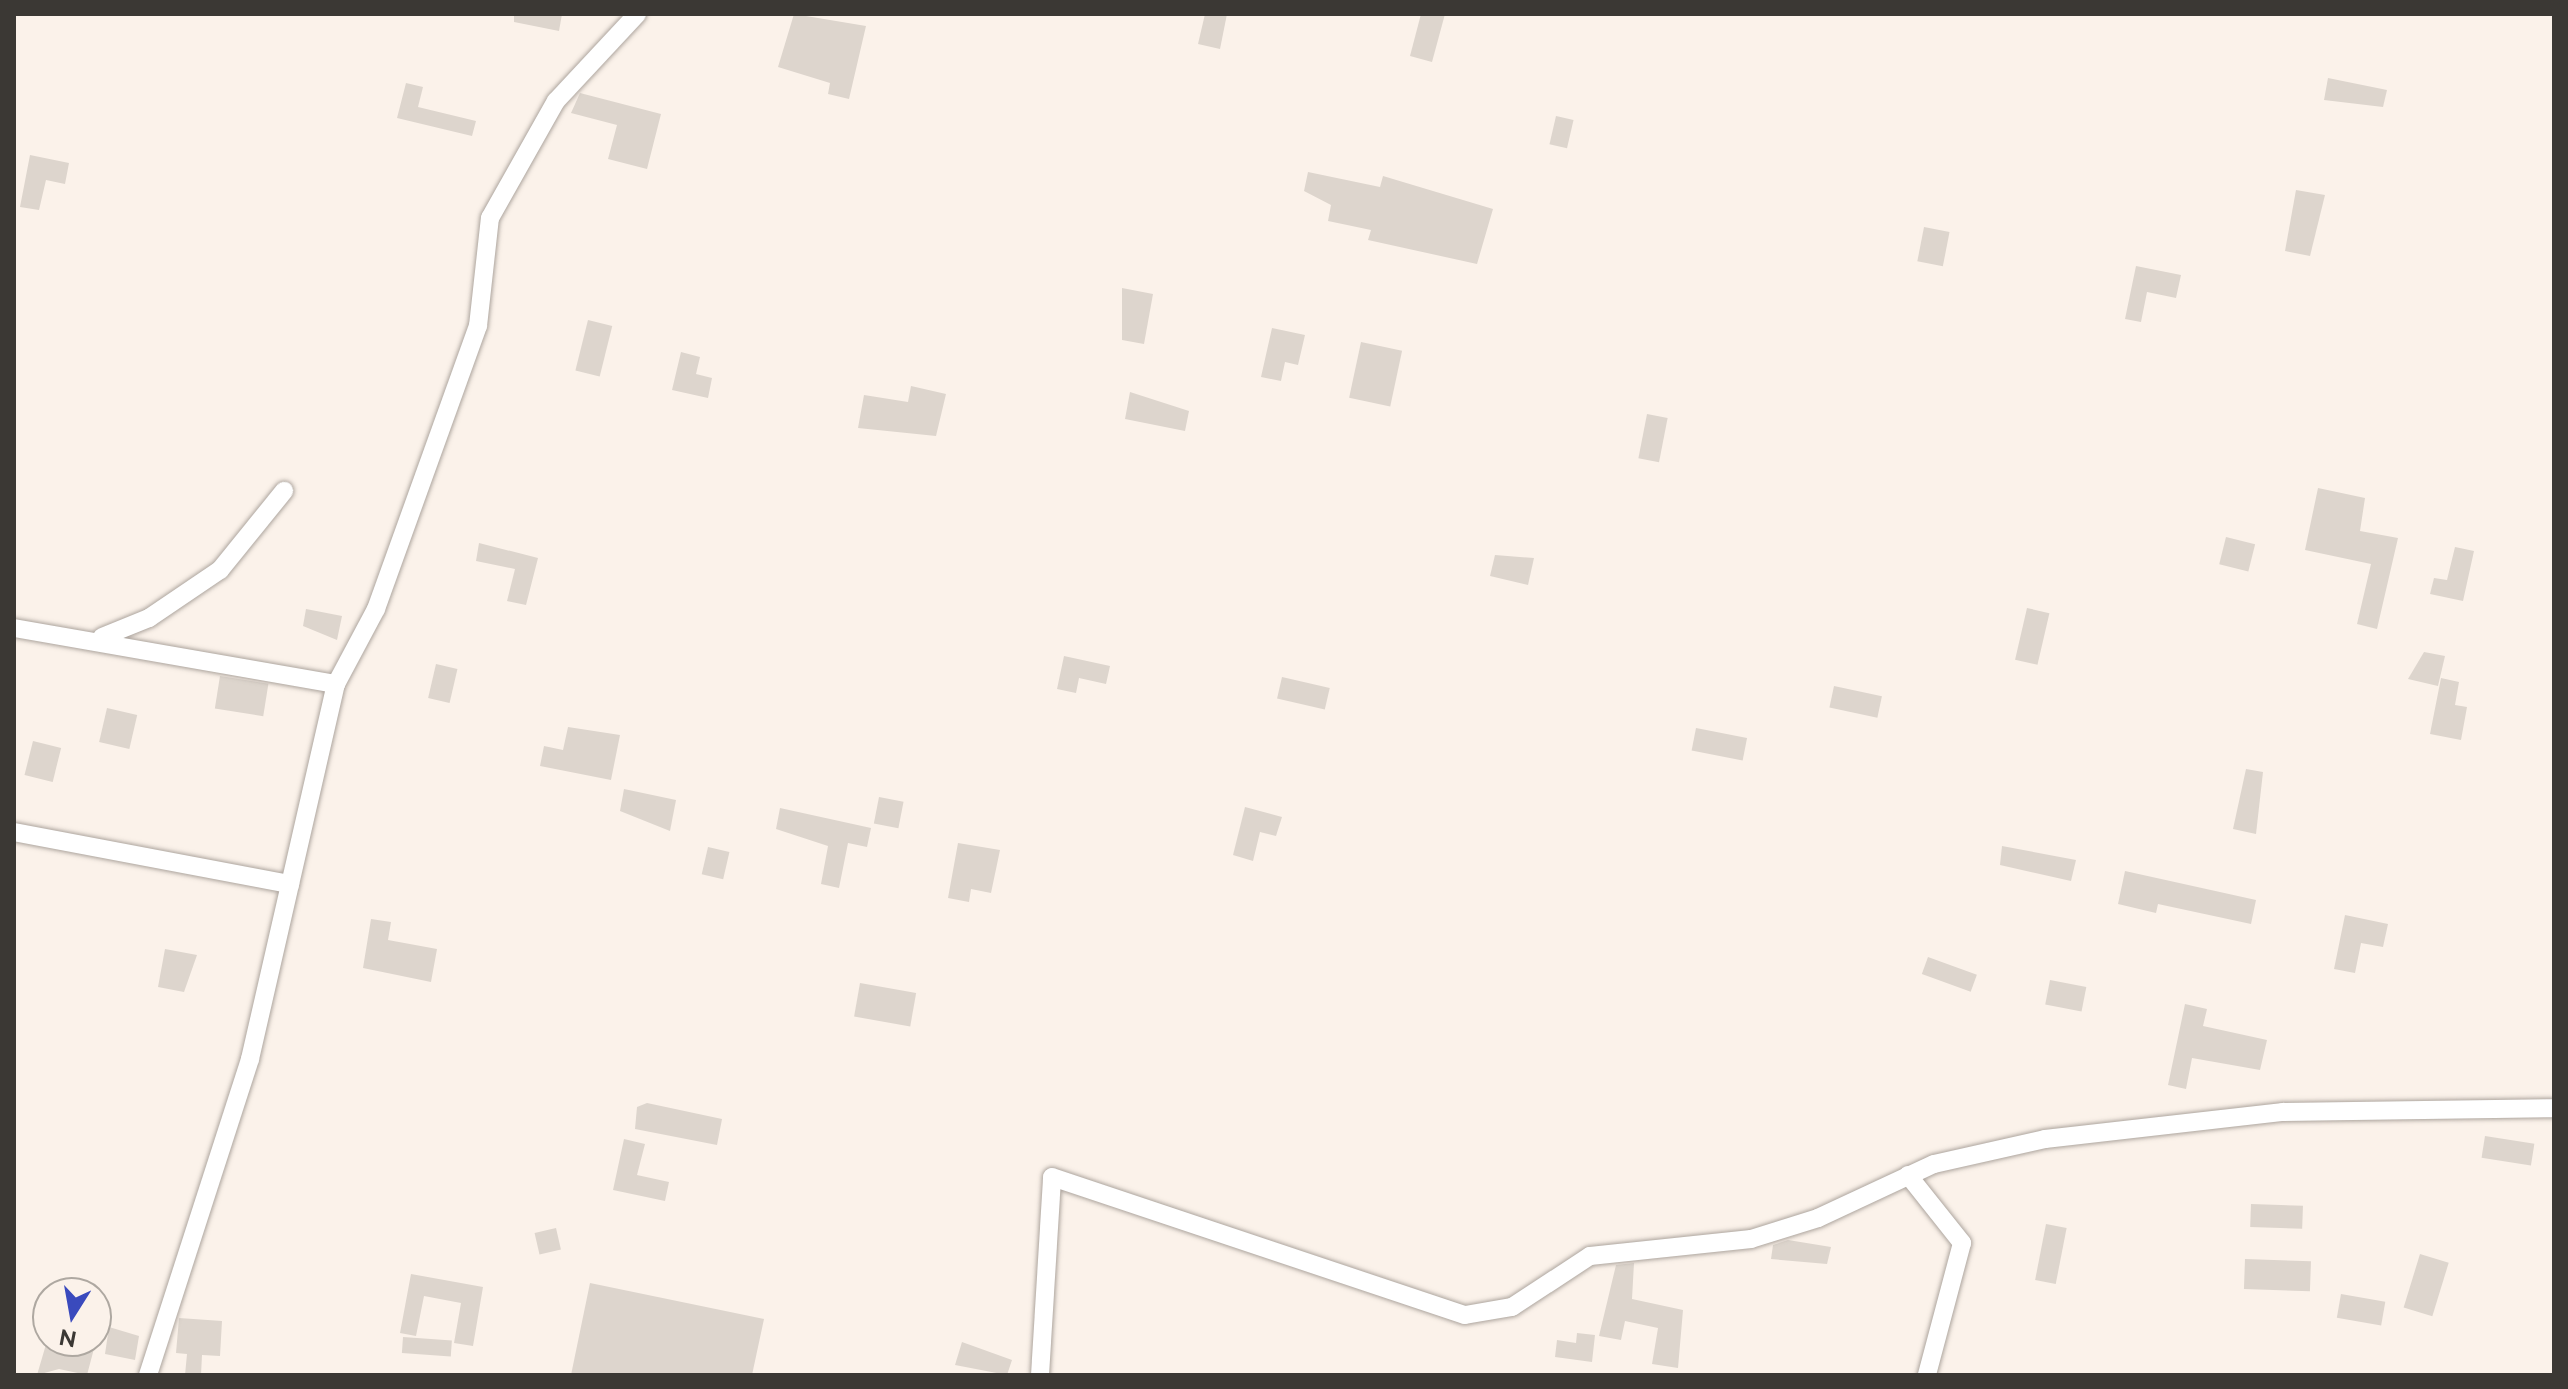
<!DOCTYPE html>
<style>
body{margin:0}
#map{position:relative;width:2568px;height:1389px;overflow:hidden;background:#fbf2ea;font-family:Raleway,sans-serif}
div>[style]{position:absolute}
.building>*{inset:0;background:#ddd5cd;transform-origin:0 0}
.roads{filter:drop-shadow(0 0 2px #ada59e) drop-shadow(0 0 2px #ada59e)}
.street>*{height:18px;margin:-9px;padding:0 9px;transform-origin:9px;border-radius:9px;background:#fff}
span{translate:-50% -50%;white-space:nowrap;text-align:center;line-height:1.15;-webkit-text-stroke:6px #fbf2ea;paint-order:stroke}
.frame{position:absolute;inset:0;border:16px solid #3b3834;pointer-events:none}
.north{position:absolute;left:32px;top:1277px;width:80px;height:80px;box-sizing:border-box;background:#fbf2ea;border:2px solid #aea8a1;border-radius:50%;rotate:191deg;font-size:22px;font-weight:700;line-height:32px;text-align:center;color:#3b3834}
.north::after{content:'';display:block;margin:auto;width:28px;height:36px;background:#3a4abd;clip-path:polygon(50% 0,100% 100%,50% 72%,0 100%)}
</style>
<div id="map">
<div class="building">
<i style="clip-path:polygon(514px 14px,562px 14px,559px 31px,514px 22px)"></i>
<i style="clip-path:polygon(794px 14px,866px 26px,849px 99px,828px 94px,830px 83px,778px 67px)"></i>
<i style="clip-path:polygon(1205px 14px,1227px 14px,1220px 49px,1198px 44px)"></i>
<i style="clip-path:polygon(1421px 14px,1445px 14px,1432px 62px,1410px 56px)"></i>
<i style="clip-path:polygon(2328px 78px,2387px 90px,2383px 107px,2324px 100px)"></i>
<i style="clip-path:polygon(406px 83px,423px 87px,418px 107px,476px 121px,472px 136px,397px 118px)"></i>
<i style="clip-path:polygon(580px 93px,661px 114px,647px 169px,608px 159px,617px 125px,571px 113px)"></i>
<i style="left:1556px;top:116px;width:18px;height:29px;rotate:13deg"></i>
<i style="clip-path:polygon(30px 155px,69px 163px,65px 184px,46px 180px,39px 210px,20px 207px)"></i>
<i style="clip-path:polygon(1308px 172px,1380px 187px,1383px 176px,1493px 209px,1477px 264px,1368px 240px,1371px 230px,1328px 221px,1331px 205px,1304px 191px)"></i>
<i style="clip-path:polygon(2296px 190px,2325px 195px,2310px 256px,2285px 251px)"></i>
<i style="left:1924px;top:227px;width:26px;height:35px;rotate:11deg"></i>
<i style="clip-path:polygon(2136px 266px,2181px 275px,2176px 298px,2147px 292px,2141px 322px,2125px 319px)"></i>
<i style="clip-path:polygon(1122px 288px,1153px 294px,1144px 344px,1122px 340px)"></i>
<i style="left:588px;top:320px;width:25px;height:52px;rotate:14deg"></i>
<i style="clip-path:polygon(1272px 328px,1305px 335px,1298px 365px,1285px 362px,1281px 381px,1261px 377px)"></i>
<i style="left:1361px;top:342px;width:42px;height:57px;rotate:12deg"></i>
<i style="clip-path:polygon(681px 352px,700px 357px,696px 374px,712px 378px,708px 398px,672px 390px)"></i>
<i style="clip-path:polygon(911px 386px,946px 394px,936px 436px,858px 428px,864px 395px,908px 402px)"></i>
<i style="clip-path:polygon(1130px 392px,1189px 411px,1185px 431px,1125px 419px)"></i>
<i style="left:1647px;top:414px;width:21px;height:45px;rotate:11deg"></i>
<i style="clip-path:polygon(2318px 488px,2365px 498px,2360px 531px,2398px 538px,2377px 629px,2357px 624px,2371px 564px,2305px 550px)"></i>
<i style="left:2226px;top:537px;width:30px;height:28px;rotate:14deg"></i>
<i style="clip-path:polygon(479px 543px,538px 558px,526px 605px,507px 601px,515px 569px,476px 561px)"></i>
<i style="clip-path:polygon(2455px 547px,2474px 551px,2463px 601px,2430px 594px,2434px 578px,2447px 580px)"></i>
<i style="clip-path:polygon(1495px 555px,1534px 558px,1528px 585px,1490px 576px)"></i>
<i style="left:2027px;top:608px;width:23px;height:53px;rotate:13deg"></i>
<i style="clip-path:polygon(306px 609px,342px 616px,337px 640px,303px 626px)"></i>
<i style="clip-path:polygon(2424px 652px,2445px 656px,2438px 686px,2408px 679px)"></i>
<i style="clip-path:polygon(1064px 656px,1110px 666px,1106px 684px,1079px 678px,1076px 693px,1057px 689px)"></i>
<i style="left:436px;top:664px;width:22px;height:35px;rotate:13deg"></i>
<i style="left:220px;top:676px;width:49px;height:33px;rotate:9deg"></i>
<i style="left:1282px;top:677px;width:49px;height:22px;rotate:13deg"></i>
<i style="clip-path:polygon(2441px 678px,2459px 682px,2455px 705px,2467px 707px,2461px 740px,2430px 734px)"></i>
<i style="left:1834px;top:686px;width:49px;height:22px;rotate:12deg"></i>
<i style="left:107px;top:708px;width:31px;height:35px;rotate:13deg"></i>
<i style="clip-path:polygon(568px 727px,620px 735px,611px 780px,540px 766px,544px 746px,563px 750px)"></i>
<i style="left:1696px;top:728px;width:52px;height:23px;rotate:11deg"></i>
<i style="left:33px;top:741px;width:29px;height:35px;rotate:14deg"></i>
<i style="clip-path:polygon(2246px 769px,2263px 772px,2256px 834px,2233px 829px)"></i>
<i style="clip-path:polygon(624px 789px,676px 800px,670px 831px,620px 811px)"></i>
<i style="left:879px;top:797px;width:25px;height:27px;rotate:11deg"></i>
<i style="clip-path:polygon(1245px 807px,1282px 817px,1276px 836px,1260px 832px,1253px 861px,1233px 855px)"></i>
<i style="clip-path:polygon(780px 808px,871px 828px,867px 847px,848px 843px,839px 888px,821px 884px,828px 846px,776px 829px)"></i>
<i style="clip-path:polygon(958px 843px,1000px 850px,991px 893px,971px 889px,969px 902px,948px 898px)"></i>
<i style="clip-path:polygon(2002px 846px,2076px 860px,2071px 881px,2000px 865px)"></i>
<i style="left:708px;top:847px;width:22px;height:28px;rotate:13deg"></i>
<i style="clip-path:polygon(2125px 871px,2256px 900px,2251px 924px,2158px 904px,2156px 913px,2118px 904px)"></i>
<i style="clip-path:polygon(2345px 915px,2388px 924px,2383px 947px,2361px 943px,2355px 973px,2334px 969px)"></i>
<i style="clip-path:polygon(371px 919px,391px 922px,388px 940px,437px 949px,431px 982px,363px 968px)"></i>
<i style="clip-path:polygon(165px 949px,197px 955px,184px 992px,158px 987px)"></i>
<i style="left:1928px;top:957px;width:52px;height:18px;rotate:20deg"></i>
<i style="left:2050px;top:980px;width:37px;height:25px;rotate:11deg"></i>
<i style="left:860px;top:983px;width:57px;height:34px;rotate:10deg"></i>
<i style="clip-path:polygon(2185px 1004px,2207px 1009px,2203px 1026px,2267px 1040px,2260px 1070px,2192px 1058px,2186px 1089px,2168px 1085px)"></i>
<i style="clip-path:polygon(647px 1103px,722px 1119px,717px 1145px,635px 1129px,637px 1107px)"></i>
<i style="left:2485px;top:1136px;width:50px;height:22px;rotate:9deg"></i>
<i style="clip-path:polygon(624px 1139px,645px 1144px,637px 1175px,669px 1182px,665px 1201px,613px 1190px)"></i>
<i style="left:2251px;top:1204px;width:52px;height:23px;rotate:2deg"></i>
<i style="left:2046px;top:1224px;width:21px;height:57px;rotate:11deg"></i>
<i style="left:556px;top:1228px;width:22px;height:22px;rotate:77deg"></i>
<i style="clip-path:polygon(1788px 1240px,1831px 1247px,1827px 1264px,1771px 1259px,1773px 1245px)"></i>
<i style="left:2420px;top:1254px;width:30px;height:56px;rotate:17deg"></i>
<i style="left:2245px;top:1259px;width:66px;height:30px;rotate:2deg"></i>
<i style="clip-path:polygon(1634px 1263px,1632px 1299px,1683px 1310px,1678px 1368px,1652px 1364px,1658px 1328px,1625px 1321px,1621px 1340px,1599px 1336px,1616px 1265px)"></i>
<i style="clip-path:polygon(411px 1274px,483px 1287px,473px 1346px,454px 1343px,461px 1303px,424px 1296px,416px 1336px,400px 1333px)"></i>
<i style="clip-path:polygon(590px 1283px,764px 1319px,752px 1375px,571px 1375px)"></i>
<i style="left:2341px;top:1294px;width:45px;height:24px;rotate:10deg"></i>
<i style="clip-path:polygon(179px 1318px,222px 1321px,220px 1356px,202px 1355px,201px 1375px,185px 1375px,187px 1354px,176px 1353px)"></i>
<i style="clip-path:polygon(109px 1327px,139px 1336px,135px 1360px,105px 1354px)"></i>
<i style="clip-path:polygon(1577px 1333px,1595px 1335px,1592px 1362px,1555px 1357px,1557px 1340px,1576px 1343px)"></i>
<i style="left:403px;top:1337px;width:49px;height:16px;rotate:4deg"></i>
<i style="clip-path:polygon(47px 1341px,96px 1341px,87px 1375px,59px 1369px,37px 1375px)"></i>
<i style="clip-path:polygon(962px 1342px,1012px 1360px,1007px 1375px,955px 1365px)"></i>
</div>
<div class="roads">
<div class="street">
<i style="left:14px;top:628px;width:327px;rotate:9.9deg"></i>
<i style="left:102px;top:637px;width:51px;rotate:-22deg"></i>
<i style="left:149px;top:618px;width:86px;rotate:-34.1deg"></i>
<i style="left:220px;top:570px;width:102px;rotate:-51deg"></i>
<i style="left:14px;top:832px;width:281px;rotate:10.7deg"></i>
<i style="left:1908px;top:1175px;width:87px;rotate:51.5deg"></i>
<i style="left:1962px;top:1243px;width:137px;rotate:104.9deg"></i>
<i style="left:148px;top:1375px;width:332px;rotate:-72.1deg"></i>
<i style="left:250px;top:1059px;width:385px;rotate:-77.1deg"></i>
<i style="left:336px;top:684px;width:85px;rotate:-61.9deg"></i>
<i style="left:376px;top:609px;width:301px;rotate:-70.2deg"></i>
<i style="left:478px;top:326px;width:109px;rotate:-83.7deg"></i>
<i style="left:490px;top:218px;width:134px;rotate:-60.6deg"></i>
<i style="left:556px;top:101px;width:119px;rotate:-47deg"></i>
<i style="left:1040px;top:1375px;width:198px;rotate:-86.5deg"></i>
<i style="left:1052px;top:1177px;width:435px;rotate:18.5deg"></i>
<i style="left:1465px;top:1315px;width:48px;rotate:-9.7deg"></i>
<i style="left:1512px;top:1307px;width:93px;rotate:-33.2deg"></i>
<i style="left:1590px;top:1256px;width:162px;rotate:-6deg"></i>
<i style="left:1751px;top:1239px;width:70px;rotate:-17.4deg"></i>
<i style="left:1818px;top:1218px;width:128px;rotate:-25deg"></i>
<i style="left:1934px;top:1164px;width:114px;rotate:-12.7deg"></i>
<i style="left:2045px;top:1139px;width:240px;rotate:-6.5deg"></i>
<i style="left:2283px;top:1112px;width:271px;rotate:-0.8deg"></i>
</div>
</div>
<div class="frame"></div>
<div class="north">N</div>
</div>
